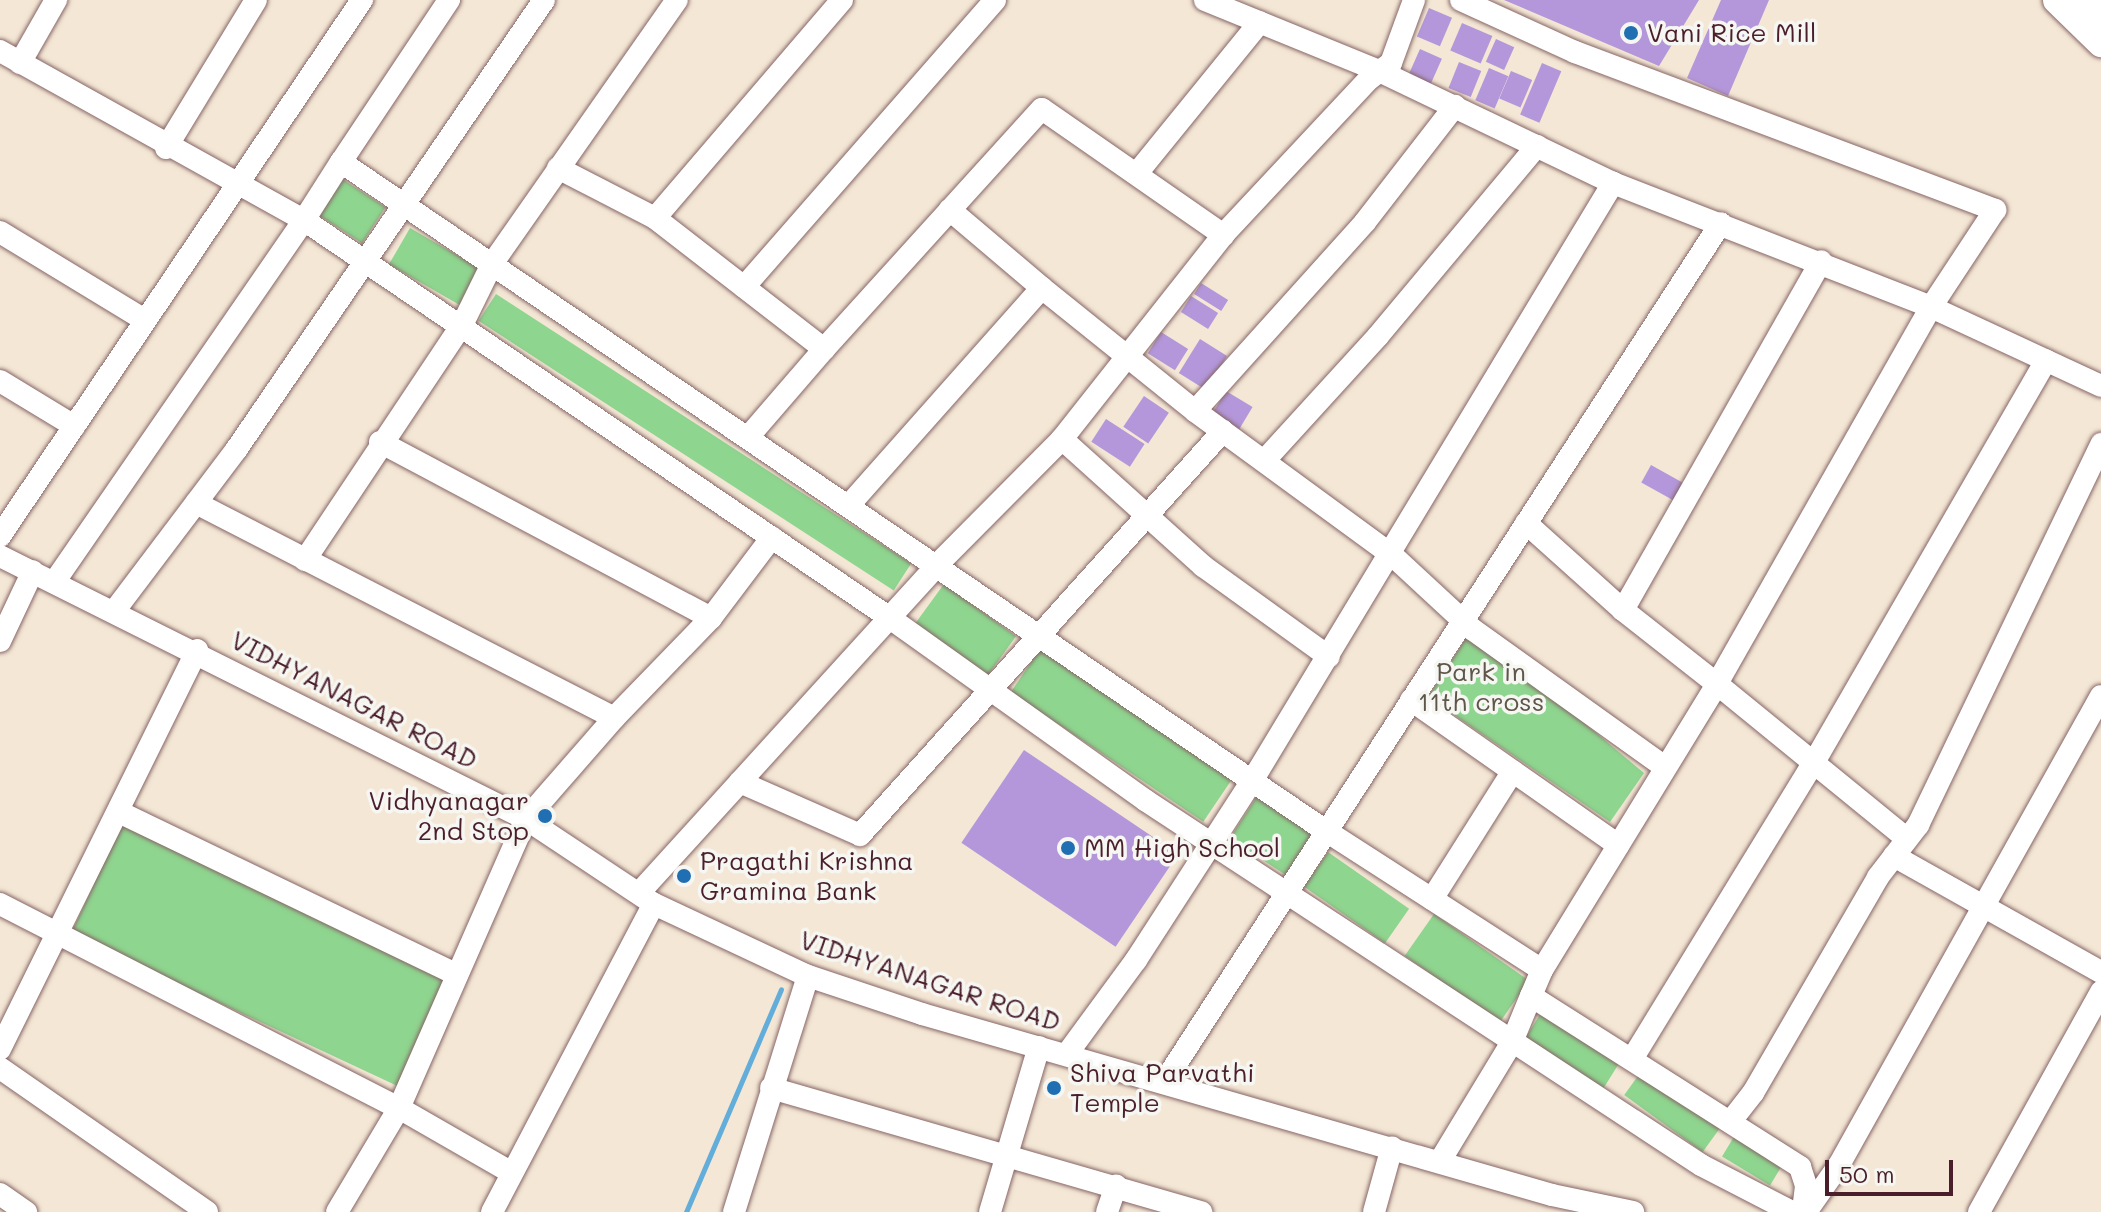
<!DOCTYPE html>
<style>
body{margin:0}
#map{position:relative;width:2101px;height:1212px;overflow:hidden;background:#f4e7d5;font-family:Mali,sans-serif}
div>[style]{position:absolute}
.green>*{inset:0;background:#8ed58f;transform-origin:0 0}
.stream>*{height:5px;margin:-2.5px;padding:0 2.5px;transform-origin:2.5px;border-radius:2.5px;background:#63addb}
.building>*{inset:0;background:#b397da;transform-origin:0 0}
.roads{filter:drop-shadow(0 0 2px #866566) drop-shadow(0 0 2px #866566)}
.minor>*{height:22px;margin:-11px;padding:0 11px;transform-origin:11px;border-radius:11px;background:#fff}
.major>*{height:28px;margin:-14px;padding:0 14px;transform-origin:14px;border-radius:14px;background:#fff}
.dots>*{width:22px;height:22px;translate:-50% -50%;box-sizing:border-box;border:4px solid #f6f6f2;border-radius:50%}
span{translate:-50% -50%;white-space:nowrap;text-align:center;line-height:1.15;-webkit-text-stroke:7px #f6f6f2;paint-order:stroke}
.poi-label{font-size:26px;color:#4a1f2b}
.left{translate:0 -50%;text-align:left}
.right{translate:-100% -50%;text-align:right}
.park-label{font-size:26px;color:#5e5649}
.street-label{font-size:26px;color:#4a1f2b}
.scale{position:absolute;left:1825px;top:1160px;width:128px;height:36px;box-sizing:border-box;border:4px solid #4a1f2b;border-top:0;padding-left:10px;font-size:24px;line-height:28px;white-space:nowrap;color:#4a1f2b;-webkit-text-stroke:6px #f6f6f2;paint-order:stroke}
</style>
<div id="map">
<div class="green">
<i style="left:336px;top:175px;width:59px;height:43px;rotate:33deg"></i>
<i style="left:410px;top:228px;width:85px;height:42px;rotate:30deg"></i>
<i style="left:496px;top:294px;width:495px;height:32px;rotate:33deg"></i>
<i style="left:944px;top:584px;width:89px;height:48px;rotate:36deg"></i>
<i style="clip-path:polygon(1472px 629px,1644px 773px,1610px 822px,1428px 697px)"></i>
<i style="left:1040px;top:649px;width:232px;height:52px;rotate:34deg"></i>
<i style="left:1258px;top:795px;width:67px;height:52px;rotate:33deg"></i>
<i style="left:122px;top:824px;width:361px;height:121px;rotate:25deg"></i>
<i style="left:1328px;top:852px;width:99px;height:42px;rotate:35deg"></i>
<i style="left:1434px;top:914px;width:116px;height:51px;rotate:35deg"></i>
<i style="left:1544px;top:1008px;width:93px;height:36px;rotate:32deg"></i>
<i style="left:1643px;top:1069px;width:97px;height:32px;rotate:36deg"></i>
<i style="left:1738px;top:1130px;width:56px;height:31px;rotate:31deg"></i>
</div>
<div class="stream">
<i style="left:686px;top:1212px;width:242px;rotate:-66.9deg"></i>
</div>
<div class="building">
<i style="clip-path:polygon(1504px 0,1699px 0,1659px 66px)"></i>
<i style="clip-path:polygon(1721px 0,1769px 0,1728px 96px,1687px 78px)"></i>
<i style="left:1429px;top:8px;width:25px;height:31px;rotate:23deg"></i>
<i style="left:1462px;top:23px;width:33px;height:30px;rotate:23deg"></i>
<i style="left:1496px;top:39px;width:20px;height:25px;rotate:24deg"></i>
<i style="left:1420px;top:49px;width:24px;height:33px;rotate:24deg"></i>
<i style="left:1459px;top:62px;width:24px;height:28px;rotate:22deg"></i>
<i style="left:1542px;top:63px;width:21px;height:56px;rotate:23deg"></i>
<i style="left:1489px;top:68px;width:21px;height:35px;rotate:23deg"></i>
<i style="left:1511px;top:71px;width:23px;height:30px;rotate:23deg"></i>
<i style="left:1201px;top:283px;width:32px;height:13px;rotate:32deg"></i>
<i style="left:1191px;top:296px;width:32px;height:19px;rotate:32deg"></i>
<i style="left:1161px;top:332px;width:32px;height:25px;rotate:32deg"></i>
<i style="left:1200px;top:339px;width:32px;height:40px;rotate:32deg"></i>
<i style="left:1226px;top:391px;width:31px;height:26px;rotate:31deg"></i>
<i style="left:1144px;top:396px;width:30px;height:37px;rotate:34deg"></i>
<i style="left:1106px;top:419px;width:46px;height:27px;rotate:33deg"></i>
<i style="left:1651px;top:465px;width:37px;height:20px;rotate:29deg"></i>
<i style="left:1024px;top:750px;width:186px;height:112px;rotate:34deg"></i>
</div>
<div class="roads">
<div class="minor">
<i style="left:842px;top:0;width:287px;rotate:130.6deg"></i>
<i style="left:655px;top:218px;width:214px;rotate:37.8deg"></i>
<i style="left:824px;top:349px;width:324px;rotate:-47.8deg"></i>
<i style="left:1042px;top:109px;width:221px;rotate:34.8deg"></i>
<i style="left:1461px;top:0;width:125px;rotate:24.5deg"></i>
<i style="left:1575px;top:52px;width:449px;rotate:20.6deg"></i>
<i style="left:1995px;top:210px;width:116px;rotate:123.4deg"></i>
<i style="left:1931px;top:307px;width:434px;rotate:119.6deg"></i>
<i style="left:1717px;top:684px;width:120px;rotate:-141.8deg"></i>
<i style="left:0;top:51px;width:348px;rotate:29.1deg"></i>
<i style="left:304px;top:220px;width:440px;rotate:124.6deg"></i>
<i style="left:20px;top:63px;width:73px;rotate:-60.3deg"></i>
<i style="left:166px;top:148px;width:173px;rotate:-58.7deg"></i>
<i style="left:341px;top:162px;width:195px;rotate:-56.3deg"></i>
<i style="left:558px;top:168px;width:109px;rotate:27.3deg"></i>
<i style="left:1138px;top:172px;width:193px;rotate:-50.9deg"></i>
<i style="left:1613px;top:183px;width:341px;rotate:21.3deg"></i>
<i style="left:1931px;top:307px;width:187px;rotate:24.9deg"></i>
<i style="left:0;top:232px;width:170px;rotate:31.3deg"></i>
<i style="left:744px;top:287px;width:381px;rotate:-48.8deg"></i>
<i style="left:1042px;top:288px;width:196px;rotate:38.8deg"></i>
<i style="left:1195px;top:411px;width:244px;rotate:36.2deg"></i>
<i style="left:1392px;top:555px;width:109px;rotate:42.8deg"></i>
<i style="left:1472px;top:629px;width:237px;rotate:35.6deg"></i>
<i style="left:0;top:381px;width:87px;rotate:31.3deg"></i>
<i style="left:1195px;top:411px;width:254px;rotate:-48deg"></i>
<i style="left:1365px;top:222px;width:147px;rotate:-52.2deg"></i>
<i style="left:749px;top:436px;width:115px;rotate:-49.2deg"></i>
<i style="left:1062px;top:439px;width:190px;rotate:42deg"></i>
<i style="left:1203px;top:566px;width:155px;rotate:35.8deg"></i>
<i style="left:380px;top:442px;width:375px;rotate:28deg"></i>
<i style="left:711px;top:618px;width:101px;rotate:-53deg"></i>
<i style="left:1264px;top:461px;width:169px;rotate:-47.6deg"></i>
<i style="left:1378px;top:336px;width:248px;rotate:-50.1deg"></i>
<i style="left:196px;top:503px;width:470px;rotate:27.2deg"></i>
<i style="left:614px;top:718px;width:139px;rotate:-45.9deg"></i>
<i style="left:850px;top:504px;width:289px;rotate:-48.4deg"></i>
<i style="left:1042px;top:288px;width:121px;rotate:-139.7deg"></i>
<i style="left:1526px;top:523px;width:130px;rotate:41.9deg"></i>
<i style="left:1623px;top:610px;width:401px;rotate:-60.4deg"></i>
<i style="left:0;top:536px;width:647px;rotate:-55.97deg"></i>
<i style="left:0;top:556px;width:588px;rotate:26.57deg"></i>
<i style="left:526px;top:819px;width:154px;rotate:33.6deg"></i>
<i style="left:654px;top:904px;width:170px;rotate:25.1deg"></i>
<i style="left:808px;top:976px;width:120px;rotate:18.4deg"></i>
<i style="left:922px;top:1014px;width:655px;rotate:16.03deg"></i>
<i style="left:1552px;top:1195px;width:83px;rotate:11.9deg"></i>
<i style="left:305px;top:560px;width:283px;rotate:-56.3deg"></i>
<i style="left:462px;top:325px;width:68px;rotate:-63.8deg"></i>
<i style="left:492px;top:264px;width:322px;rotate:-55deg"></i>
<i style="left:115px;top:610px;width:201px;rotate:-52.9deg"></i>
<i style="left:236px;top:450px;width:545px;rotate:-55.61deg"></i>
<i style="left:0;top:641px;width:77px;rotate:-64.8deg"></i>
<i style="left:1411px;top:700px;width:253px;rotate:35deg"></i>
<i style="left:740px;top:782px;width:131px;rotate:23.8deg"></i>
<i style="left:860px;top:835px;width:543px;rotate:-48.06deg"></i>
<i style="left:119px;top:812px;width:375px;rotate:25.7deg"></i>
<i style="left:1894px;top:856px;width:237px;rotate:29.3deg"></i>
<i style="left:639px;top:893px;width:445px;rotate:-47.7deg"></i>
<i style="left:938px;top:564px;width:176px;rotate:-45.2deg"></i>
<i style="left:1062px;top:439px;width:260px;rotate:-51.7deg"></i>
<i style="left:1223px;top:235px;width:214px;rotate:-46.9deg"></i>
<i style="left:1369px;top:79px;width:27px;rotate:-36deg"></i>
<i style="left:1391px;top:63px;width:67px;rotate:-69.9deg"></i>
<i style="left:1432px;top:899px;width:151px;rotate:-57.7deg"></i>
<i style="left:0;top:904px;width:448px;rotate:27.1deg"></i>
<i style="left:399px;top:1108px;width:130px;rotate:29.9deg"></i>
<i style="left:1542px;top:970px;width:335px;rotate:-58.5deg"></i>
<i style="left:1717px;top:684px;width:245px;rotate:39.2deg"></i>
<i style="left:0;top:1049px;width:445px;rotate:-63.7deg"></i>
<i style="left:1067px;top:1054px;width:117px;rotate:-53.7deg"></i>
<i style="left:1136px;top:960px;width:213px;rotate:-57.1deg"></i>
<i style="left:1252px;top:781px;width:699px;rotate:-58.88deg"></i>
<i style="left:1613px;top:183px;width:259px;rotate:-154.4deg"></i>
<i style="left:1379px;top:71px;width:188px;rotate:-157.8deg"></i>
<i style="left:1632px;top:1059px;width:346px;rotate:-58.5deg"></i>
<i style="left:1813px;top:764px;width:466px;rotate:-60deg"></i>
<i style="left:0;top:1068px;width:252px;rotate:34.8deg"></i>
<i style="left:1165px;top:1081px;width:1022px;rotate:-57.06deg"></i>
<i style="left:771px;top:1088px;width:448px;rotate:16.1deg"></i>
<i style="left:1731px;top:1121px;width:36px;rotate:-52deg"></i>
<i style="left:1753px;top:1093px;width:250px;rotate:-59.9deg"></i>
<i style="left:1878px;top:877px;width:66px;rotate:-52.4deg"></i>
<i style="left:1918px;top:825px;width:423px;rotate:-64.3deg"></i>
<i style="left:1440px;top:1161px;width:139px;rotate:-58.8deg"></i>
<i style="left:1512px;top:1042px;width:50px;rotate:-67.6deg"></i>
<i style="left:0;top:1194px;width:32px;rotate:35deg"></i>
<i style="left:337px;top:1212px;width:121px;rotate:-59.2deg"></i>
<i style="left:399px;top:1108px;width:316px;rotate:-66.3deg"></i>
<i style="left:526px;top:819px;width:134px;rotate:-48.9deg"></i>
<i style="left:492px;top:1212px;width:348px;rotate:-62.3deg"></i>
<i style="left:734px;top:1212px;width:247px;rotate:-72.6deg"></i>
<i style="left:990px;top:1212px;width:172px;rotate:-73.5deg"></i>
<i style="left:1107px;top:1212px;width:28px;rotate:-71deg"></i>
<i style="left:1374px;top:1212px;width:67px;rotate:-74.5deg"></i>
<i style="left:1792px;top:1212px;width:102px;rotate:-152.7deg"></i>
<i style="left:1701px;top:1165px;width:665px;rotate:-146.72deg"></i>
<i style="left:1145px;top:800px;width:313px;rotate:-144.5deg"></i>
<i style="left:890px;top:618px;width:708px;rotate:-145.82deg"></i>
<i style="left:304px;top:220px;width:69px;rotate:-57.5deg"></i>
<i style="left:341px;top:162px;width:1183px;rotate:34.19deg"></i>
<i style="left:1320px;top:827px;width:264px;rotate:32.8deg"></i>
<i style="left:1542px;top:970px;width:28px;rotate:113deg"></i>
<i style="left:1531px;top:996px;width:319px;rotate:32.4deg"></i>
<i style="left:1800px;top:1167px;width:20px;rotate:72deg"></i>
<i style="left:1806px;top:1186px;width:26px;rotate:97deg"></i>
<i style="left:1806px;top:1212px;width:57px;rotate:-54.9deg"></i>
<i style="left:1839px;top:1165px;width:537px;rotate:-60.81deg"></i>
<i style="left:1979px;top:1212px;width:252px;rotate:-61deg"></i>
</div>
<div class="major">
<i style="left:2057px;top:0;width:62px;rotate:44.3deg"></i>
<i style="left:2089px;top:0;width:17px;rotate:45deg"></i>
</div>
</div>
<div class="dots">
<i style="left:1631px;top:33px;background:#1f6fb2"></i>
<i style="left:545px;top:816px;background:#1f6fb2"></i>
<i style="left:1068px;top:848px;background:#1f6fb2"></i>
<i style="left:684px;top:876px;background:#1f6fb2"></i>
<i style="left:1054px;top:1088px;background:#1f6fb2"></i>
</div>
<div class="poi-label">
<span class="left" style="left:1647px;top:33px">Vani Rice Mill</span>
<span class="right" style="left:529px;top:816px">Vidhyanagar<br>2nd Stop</span>
<span class="left" style="left:1084px;top:848px">MM High School</span>
<span class="left" style="left:700px;top:876px">Pragathi Krishna<br>Gramina Bank</span>
<span class="left" style="left:1070px;top:1088px">Shiva Parvathi<br>Temple</span>
</div>
<div class="park-label">
<span style="left:1481px;top:687px">Park in<br>11th cross</span>
</div>
<div class="street-label">
<span style="left:354px;top:700px;rotate:27deg">VIDHYANAGAR ROAD</span>
<span style="left:930px;top:981px;rotate:18deg">VIDHYANAGAR ROAD</span>
</div>
<div class="scale">50 m</div>
</div>
